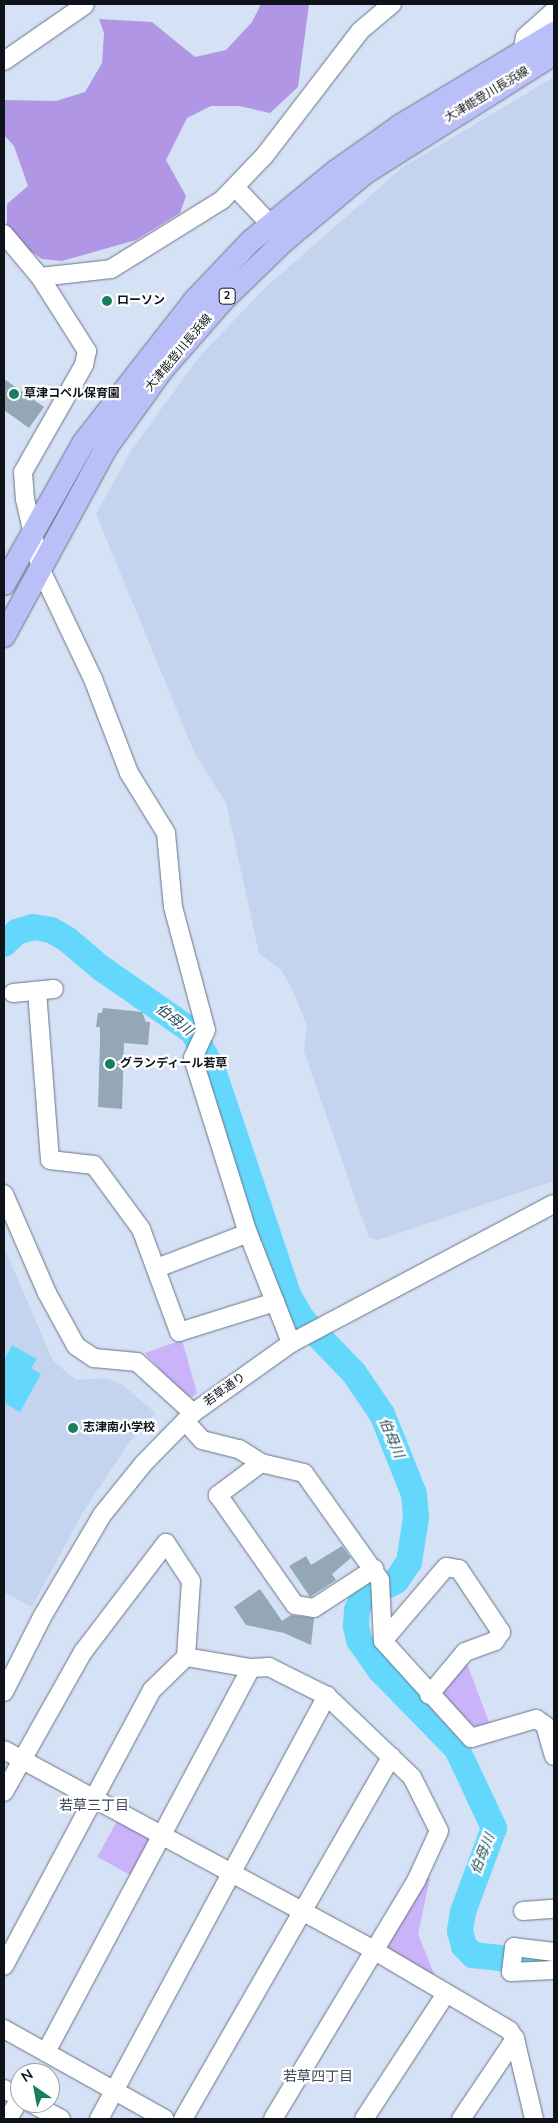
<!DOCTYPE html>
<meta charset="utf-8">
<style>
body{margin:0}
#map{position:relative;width:558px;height:2123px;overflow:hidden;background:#d5e1f5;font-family:"Nunito Sans","Noto Sans JP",sans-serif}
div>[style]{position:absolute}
.built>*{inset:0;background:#c4d4ef}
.green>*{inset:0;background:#cab3f8;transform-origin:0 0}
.forest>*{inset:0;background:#b196e5}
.water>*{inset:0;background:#64d8fc}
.river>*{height:26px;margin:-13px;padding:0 13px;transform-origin:13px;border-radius:13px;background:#64d8fc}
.building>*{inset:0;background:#94a7b6}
.roads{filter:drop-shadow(0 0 1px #697486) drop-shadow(0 0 1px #697486)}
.minor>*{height:18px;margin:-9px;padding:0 9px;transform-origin:9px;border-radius:9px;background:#fff}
.major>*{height:22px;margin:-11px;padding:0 11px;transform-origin:11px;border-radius:11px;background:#bbbff8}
.dots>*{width:14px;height:14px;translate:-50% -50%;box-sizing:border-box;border:2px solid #fff;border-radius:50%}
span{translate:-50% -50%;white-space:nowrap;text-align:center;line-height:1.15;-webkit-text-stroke:4.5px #fff;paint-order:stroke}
.shield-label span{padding:1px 4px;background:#fff;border:1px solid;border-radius:4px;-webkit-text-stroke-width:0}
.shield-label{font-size:11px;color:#0e1219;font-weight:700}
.street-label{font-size:12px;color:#0e1219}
.poi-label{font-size:12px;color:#0e1219;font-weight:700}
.left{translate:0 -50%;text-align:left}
.water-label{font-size:14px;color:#1a4c5b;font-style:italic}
.neighbourhood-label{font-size:14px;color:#404a5a}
.frame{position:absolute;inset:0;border:5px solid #0e1219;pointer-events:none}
.north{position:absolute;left:10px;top:2063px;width:50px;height:50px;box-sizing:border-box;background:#fff;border:1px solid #9fa0a3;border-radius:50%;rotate:327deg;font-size:14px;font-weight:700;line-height:20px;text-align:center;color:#0e1219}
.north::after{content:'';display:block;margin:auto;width:18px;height:22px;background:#17805c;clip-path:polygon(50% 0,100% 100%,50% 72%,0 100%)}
</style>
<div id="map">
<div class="built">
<i style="clip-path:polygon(554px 77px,554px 1181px,378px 1240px,369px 1238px,304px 1051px,307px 1026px,292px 989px,282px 971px,259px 953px,226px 803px,195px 754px,96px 514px,132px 449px,200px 356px,265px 288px,403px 167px)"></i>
<i style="clip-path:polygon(4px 1247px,53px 1361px,76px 1380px,107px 1378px,123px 1385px,155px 1413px,128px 1444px,83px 1512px,32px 1607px,4px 1592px)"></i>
</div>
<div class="green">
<i style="clip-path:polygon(182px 1340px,197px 1393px,192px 1397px,183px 1394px,145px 1353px)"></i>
<i style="clip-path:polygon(466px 1661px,490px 1725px,480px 1728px,467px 1723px,444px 1701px,443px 1687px)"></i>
<i style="left:121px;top:1814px;width:43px;height:49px;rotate:29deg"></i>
<i style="clip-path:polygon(425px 1877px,430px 1878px,418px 1934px,435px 1976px,391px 1954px,388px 1946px)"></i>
</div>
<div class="forest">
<i style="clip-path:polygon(261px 4px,309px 4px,298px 87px,270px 113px,239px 106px,211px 106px,187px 118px,166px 160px,186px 196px,180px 213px,136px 240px,62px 261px,42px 259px,14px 240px,7px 224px,7px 204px,28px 186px,14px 146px,4px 135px,4px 100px,56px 101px,85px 92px,102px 63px,104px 33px,99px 19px,152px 22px,195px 57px,226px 50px,252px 22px)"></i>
</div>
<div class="water">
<i style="clip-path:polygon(12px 1345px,37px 1359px,31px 1368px,41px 1374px,20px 1412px,4px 1403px,4px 1360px)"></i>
</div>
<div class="river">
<i style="left:4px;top:944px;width:18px;rotate:-43deg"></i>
<i style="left:17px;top:932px;width:17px;rotate:-17deg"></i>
<i style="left:33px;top:927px;width:18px;rotate:9deg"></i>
<i style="left:51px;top:930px;width:20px;rotate:30deg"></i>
<i style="left:68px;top:940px;width:43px;rotate:40.3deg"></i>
<i style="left:101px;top:968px;width:112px;rotate:34.8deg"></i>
<i style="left:193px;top:1032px;width:43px;rotate:62.2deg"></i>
<i style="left:213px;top:1070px;width:239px;rotate:71.5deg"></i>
<i style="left:289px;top:1297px;width:27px;rotate:59deg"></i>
<i style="left:303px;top:1320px;width:74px;rotate:46.1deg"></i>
<i style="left:354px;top:1373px;width:50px;rotate:55.7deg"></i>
<i style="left:382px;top:1414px;width:86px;rotate:68.2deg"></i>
<i style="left:414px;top:1494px;width:24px;rotate:85deg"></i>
<i style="left:416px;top:1518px;width:45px;rotate:99deg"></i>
<i style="left:409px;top:1562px;width:23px;rotate:124deg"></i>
<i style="left:396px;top:1581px;width:38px;rotate:152deg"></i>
<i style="left:362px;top:1599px;width:12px;rotate:114deg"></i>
<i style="left:357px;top:1610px;width:16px;rotate:94deg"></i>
<i style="left:356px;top:1626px;width:14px;rotate:78deg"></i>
<i style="left:359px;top:1640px;width:37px;rotate:55deg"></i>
<i style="left:380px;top:1670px;width:110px;rotate:45.7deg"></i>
<i style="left:457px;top:1749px;width:87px;rotate:64.9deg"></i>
<i style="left:494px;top:1828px;width:90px;rotate:110.3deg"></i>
<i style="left:463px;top:1912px;width:19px;rotate:99deg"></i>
<i style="left:460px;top:1931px;width:16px;rotate:75deg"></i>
<i style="left:464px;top:1946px;width:13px;rotate:45deg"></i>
<i style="left:473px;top:1955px;width:81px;rotate:6.3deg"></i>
</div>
<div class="building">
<i style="clip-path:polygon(4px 379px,44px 407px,29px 428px,4px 410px)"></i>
<i style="clip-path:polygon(103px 1008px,142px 1012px,146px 1022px,150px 1022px,148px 1045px,124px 1043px,122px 1109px,98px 1107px,100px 1043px,100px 1027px,96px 1027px,98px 1013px,102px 1013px)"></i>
<i style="clip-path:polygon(342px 1546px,351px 1558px,332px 1574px,336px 1580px,310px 1597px,289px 1566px,306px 1556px,311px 1565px)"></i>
<i style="clip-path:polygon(260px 1589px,282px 1621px,291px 1615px,314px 1618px,311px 1645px,284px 1633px,246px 1625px,234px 1607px)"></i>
</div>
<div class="roads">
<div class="minor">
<i style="left:522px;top:53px;width:16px;rotate:-79deg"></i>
<i style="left:525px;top:37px;width:39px;rotate:-42deg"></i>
<i style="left:4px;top:61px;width:98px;rotate:-34.7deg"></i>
<i style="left:235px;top:187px;width:50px;rotate:46.6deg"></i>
<i style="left:4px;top:234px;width:56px;rotate:50.1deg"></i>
<i style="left:40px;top:277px;width:88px;rotate:57.6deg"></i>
<i style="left:87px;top:351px;width:14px;rotate:102deg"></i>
<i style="left:84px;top:365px;width:123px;rotate:119.7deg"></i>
<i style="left:23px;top:472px;width:27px;rotate:86deg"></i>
<i style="left:25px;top:499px;width:73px;rotate:77.3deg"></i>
<i style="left:41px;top:570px;width:121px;rotate:64.5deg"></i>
<i style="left:93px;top:679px;width:101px;rotate:69deg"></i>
<i style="left:129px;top:773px;width:70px;rotate:58.3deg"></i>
<i style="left:166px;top:833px;width:74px;rotate:84.6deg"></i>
<i style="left:173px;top:907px;width:127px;rotate:75deg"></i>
<i style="left:206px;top:1030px;width:31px;rotate:115deg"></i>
<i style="left:193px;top:1058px;width:183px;rotate:72.6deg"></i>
<i style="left:248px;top:1233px;width:118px;rotate:68.6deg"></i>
<i style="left:40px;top:277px;width:71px;rotate:-6.4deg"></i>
<i style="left:111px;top:269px;width:131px;rotate:-31.9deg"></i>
<i style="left:222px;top:200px;width:62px;rotate:-46.3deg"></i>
<i style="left:265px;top:155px;width:156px;rotate:-52.5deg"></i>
<i style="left:360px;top:31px;width:42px;rotate:-40.2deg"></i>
<i style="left:37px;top:991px;width:169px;rotate:85.6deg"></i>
<i style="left:50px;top:1160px;width:44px;rotate:6.5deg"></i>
<i style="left:94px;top:1165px;width:79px;rotate:53.7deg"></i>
<i style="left:141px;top:1229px;width:110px;rotate:69.7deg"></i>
<i style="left:179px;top:1332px;width:101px;rotate:-17.4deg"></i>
<i style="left:13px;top:993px;width:41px;rotate:-5.6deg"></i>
<i style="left:4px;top:1194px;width:108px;rotate:66.5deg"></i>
<i style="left:47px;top:1293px;width:60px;rotate:61.3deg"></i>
<i style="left:76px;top:1346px;width:22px;rotate:34deg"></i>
<i style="left:94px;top:1358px;width:43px;rotate:5.3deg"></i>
<i style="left:137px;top:1362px;width:76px;rotate:42.3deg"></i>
<i style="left:157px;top:1268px;width:97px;rotate:-21deg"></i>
<i style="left:185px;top:1421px;width:25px;rotate:48deg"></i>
<i style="left:202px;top:1440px;width:38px;rotate:14deg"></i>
<i style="left:239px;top:1449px;width:26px;rotate:32deg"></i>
<i style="left:261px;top:1463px;width:44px;rotate:13.1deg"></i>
<i style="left:304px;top:1473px;width:131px;rotate:54.6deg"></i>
<i style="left:380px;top:1580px;width:61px;rotate:87.2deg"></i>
<i style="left:383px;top:1641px;width:131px;rotate:47.8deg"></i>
<i style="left:471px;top:1738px;width:68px;rotate:-16.3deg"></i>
<i style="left:536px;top:1719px;width:11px;rotate:34deg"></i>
<i style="left:545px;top:1725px;width:32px;rotate:74deg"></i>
<i style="left:261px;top:1463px;width:54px;rotate:143.3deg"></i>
<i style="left:218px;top:1495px;width:134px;rotate:55deg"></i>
<i style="left:295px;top:1605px;width:19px;rotate:9deg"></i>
<i style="left:314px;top:1608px;width:72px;rotate:-33deg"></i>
<i style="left:383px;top:1641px;width:97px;rotate:-49.6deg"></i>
<i style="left:446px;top:1567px;width:13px;rotate:9deg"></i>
<i style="left:459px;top:1569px;width:76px;rotate:56.3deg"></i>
<i style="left:501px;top:1632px;width:11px;rotate:124deg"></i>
<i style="left:495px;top:1641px;width:32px;rotate:160deg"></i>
<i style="left:465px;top:1652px;width:56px;rotate:129.9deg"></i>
<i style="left:186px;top:1657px;width:66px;rotate:9.6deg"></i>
<i style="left:251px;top:1668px;width:18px;rotate:-3deg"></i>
<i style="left:269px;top:1667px;width:65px;rotate:26.6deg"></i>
<i style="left:327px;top:1696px;width:117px;rotate:43.6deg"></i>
<i style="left:412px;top:1777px;width:60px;rotate:63.4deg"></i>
<i style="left:439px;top:1831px;width:55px;rotate:114.7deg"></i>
<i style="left:416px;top:1881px;width:278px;rotate:121deg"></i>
<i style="left:4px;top:1692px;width:84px;rotate:-63.1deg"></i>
<i style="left:42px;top:1617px;width:118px;rotate:-59.5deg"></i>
<i style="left:102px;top:1515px;width:67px;rotate:-51.1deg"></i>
<i style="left:144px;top:1463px;width:70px;rotate:-45.6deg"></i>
<i style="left:193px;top:1413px;width:120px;rotate:-35.5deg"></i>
<i style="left:291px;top:1343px;width:297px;rotate:-27.9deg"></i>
<i style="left:4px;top:1750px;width:422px;rotate:28.4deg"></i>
<i style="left:375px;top:1951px;width:156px;rotate:30.5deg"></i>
<i style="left:509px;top:2030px;width:11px;rotate:56deg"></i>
<i style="left:515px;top:2039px;width:82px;rotate:76.6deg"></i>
<i style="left:4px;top:1792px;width:161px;rotate:-60.6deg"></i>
<i style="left:83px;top:1652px;width:137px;rotate:-52.7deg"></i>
<i style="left:166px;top:1543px;width:45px;rotate:56.7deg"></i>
<i style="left:191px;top:1581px;width:76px;rotate:93.8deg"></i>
<i style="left:186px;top:1657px;width:47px;rotate:135.9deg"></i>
<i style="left:152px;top:1690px;width:313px;rotate:118.2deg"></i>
<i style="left:523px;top:1911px;width:31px;rotate:-4deg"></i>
<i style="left:554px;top:1952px;width:40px;rotate:-172.9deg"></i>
<i style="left:514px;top:1947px;width:25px;rotate:97deg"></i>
<i style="left:511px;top:1972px;width:43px;rotate:-2.7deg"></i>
<i style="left:4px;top:2029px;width:184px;rotate:29.2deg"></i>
<i style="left:46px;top:2052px;width:435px;rotate:-61.9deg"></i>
<i style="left:4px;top:2089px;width:18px;rotate:27deg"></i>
<i style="left:31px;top:2103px;width:34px;rotate:28deg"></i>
<i style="left:8px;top:2119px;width:24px;rotate:-60deg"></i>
<i style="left:99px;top:2119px;width:481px;rotate:-61.7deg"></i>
<i style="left:183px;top:2119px;width:418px;rotate:-60.1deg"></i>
<i style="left:364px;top:2119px;width:148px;rotate:-56.8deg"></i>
<i style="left:461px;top:2119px;width:97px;rotate:-56deg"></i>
</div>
<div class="major">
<i style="left:4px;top:584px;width:163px;rotate:-60.6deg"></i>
<i style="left:84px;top:442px;width:179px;rotate:-52deg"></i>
<i style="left:194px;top:301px;width:83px;rotate:-46.5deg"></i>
<i style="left:251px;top:241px;width:110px;rotate:-39.5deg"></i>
<i style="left:336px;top:171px;width:80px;rotate:-35.3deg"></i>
<i style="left:401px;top:125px;width:179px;rotate:-31deg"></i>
<i style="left:4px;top:636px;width:214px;rotate:-61.5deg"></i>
<i style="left:106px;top:448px;width:96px;rotate:-54.3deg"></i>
<i style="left:162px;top:370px;width:93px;rotate:-48.9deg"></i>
<i style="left:223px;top:300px;width:85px;rotate:-44deg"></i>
<i style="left:284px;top:241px;width:106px;rotate:-40deg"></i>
<i style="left:365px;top:173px;width:223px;rotate:-32.2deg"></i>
</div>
</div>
<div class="dots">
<i style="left:107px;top:301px;background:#17805c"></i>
<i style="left:14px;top:394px;background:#17805c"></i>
<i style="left:110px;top:1064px;background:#17805c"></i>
<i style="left:73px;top:1428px;background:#17805c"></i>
</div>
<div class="shield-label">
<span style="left:227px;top:296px">2</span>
</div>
<div class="street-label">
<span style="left:487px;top:95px;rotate:-31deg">大津能登川長浜線</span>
<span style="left:179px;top:353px;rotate:-50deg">大津能登川長浜線</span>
<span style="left:225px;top:1390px;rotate:-36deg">若草通り</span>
</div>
<div class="poi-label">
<span class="left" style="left:117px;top:301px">ローソン</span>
<span class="left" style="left:24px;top:394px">草津コペル保育園</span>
<span class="left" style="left:120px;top:1064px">グランディール若草</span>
<span class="left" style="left:83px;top:1428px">志津南小学校</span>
</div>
<div class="water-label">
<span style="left:174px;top:1020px;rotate:38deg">伯母川</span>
<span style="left:391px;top:1438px;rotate:67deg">伯母川</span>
<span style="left:483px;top:1854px;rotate:-68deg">伯母川</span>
</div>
<div class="neighbourhood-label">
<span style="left:94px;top:1806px">若草三丁目</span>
<span style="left:318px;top:2077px">若草四丁目</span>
</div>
<div class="frame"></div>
<div class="north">N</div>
</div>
